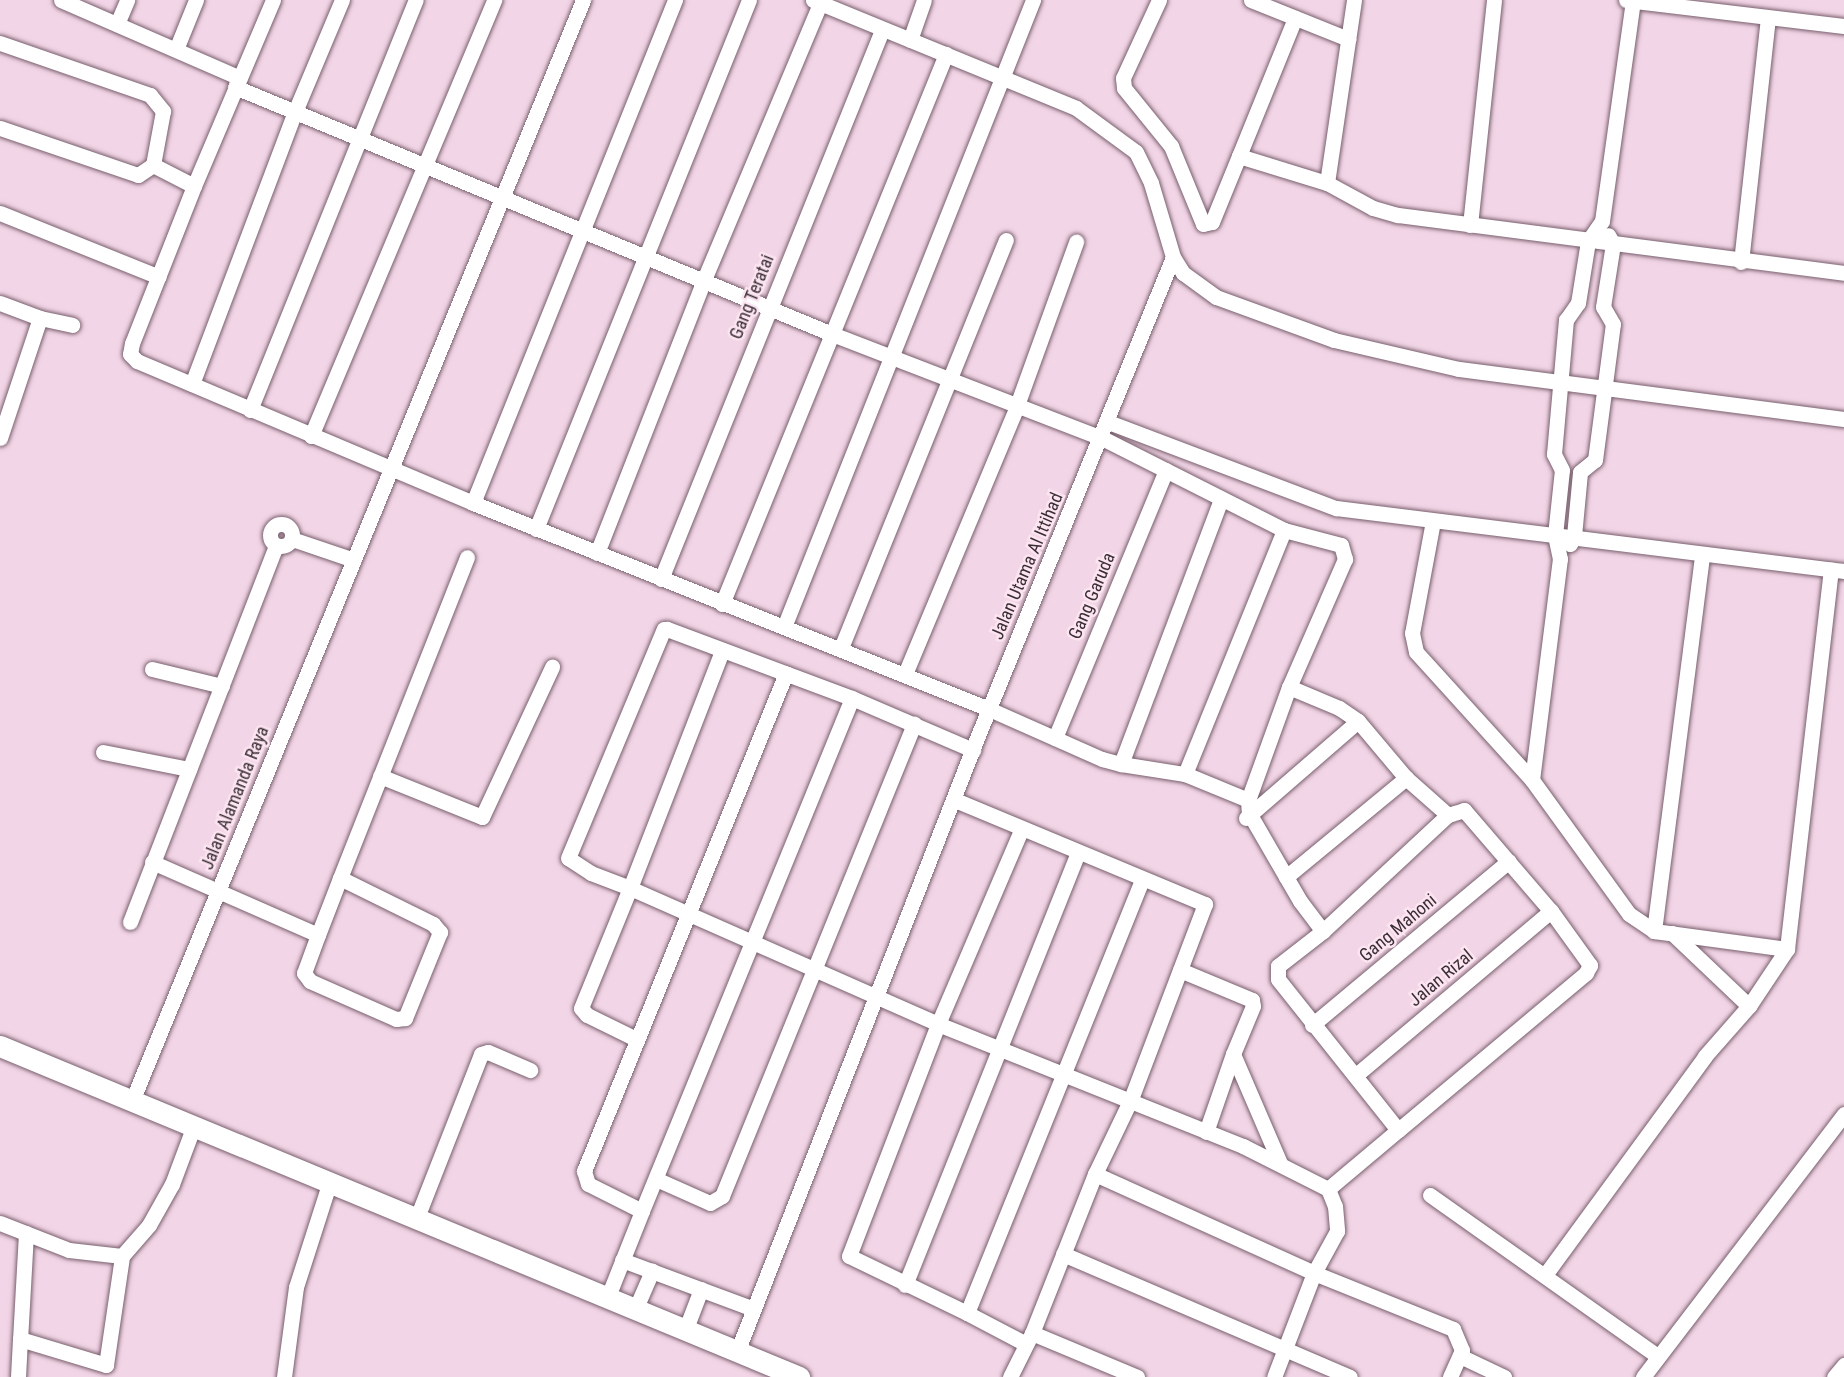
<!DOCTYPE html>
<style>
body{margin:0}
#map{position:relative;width:1844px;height:1377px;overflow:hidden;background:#f2d5e6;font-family:"Roboto Condensed",sans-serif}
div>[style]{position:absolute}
.roads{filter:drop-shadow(0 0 2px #785f6d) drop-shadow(0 0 2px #785f6d)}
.minor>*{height:15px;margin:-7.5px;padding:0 7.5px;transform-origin:7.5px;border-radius:7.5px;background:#fff}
.minor>.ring{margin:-7.5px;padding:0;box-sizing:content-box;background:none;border:15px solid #fff;border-radius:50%}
.secondary>*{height:21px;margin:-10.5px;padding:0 10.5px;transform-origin:10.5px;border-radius:10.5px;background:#fff}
span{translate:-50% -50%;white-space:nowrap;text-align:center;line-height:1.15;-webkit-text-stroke:5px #fce4f1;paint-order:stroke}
.street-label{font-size:18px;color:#392e34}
</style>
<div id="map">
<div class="roads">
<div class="minor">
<i style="left:61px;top:0;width:195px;rotate:23.5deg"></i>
<i style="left:813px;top:0;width:284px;rotate:22.3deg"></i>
<i style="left:1076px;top:108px;width:74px;rotate:36.3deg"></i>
<i style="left:1136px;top:152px;width:34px;rotate:64deg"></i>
<i style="left:1151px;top:183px;width:77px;rotate:73.4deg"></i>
<i style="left:1173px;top:257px;width:19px;rotate:58deg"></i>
<i style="left:1183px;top:273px;width:41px;rotate:36deg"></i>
<i style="left:1216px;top:297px;width:126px;rotate:20deg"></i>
<i style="left:1334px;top:340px;width:128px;rotate:13.1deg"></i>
<i style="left:1459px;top:369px;width:388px;rotate:7.4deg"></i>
<i style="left:1159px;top:0;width:86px;rotate:114.8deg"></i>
<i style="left:1123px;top:78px;width:10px;rotate:84deg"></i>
<i style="left:1124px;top:88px;width:75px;rotate:51deg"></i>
<i style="left:1171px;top:146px;width:84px;rotate:67.7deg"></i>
<i style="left:1203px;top:224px;width:9px;rotate:-13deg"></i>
<i style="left:1212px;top:222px;width:71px;rotate:-67.8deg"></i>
<i style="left:1251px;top:0;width:105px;rotate:21.9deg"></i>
<i style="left:1626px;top:0;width:220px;rotate:6.8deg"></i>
<i style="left:1295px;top:18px;width:149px;rotate:112.1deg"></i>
<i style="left:1239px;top:156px;width:92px;rotate:17.1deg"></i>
<i style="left:1327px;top:183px;width:52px;rotate:28.5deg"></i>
<i style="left:1373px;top:208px;width:26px;rotate:16deg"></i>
<i style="left:1398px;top:215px;width:450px;rotate:7.4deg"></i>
<i style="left:117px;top:24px;width:26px;rotate:-67deg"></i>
<i style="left:910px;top:40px;width:42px;rotate:-70.7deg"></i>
<i style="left:0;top:43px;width:159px;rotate:19.1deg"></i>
<i style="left:150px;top:95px;width:21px;rotate:51deg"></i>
<i style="left:163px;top:111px;width:55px;rotate:100.5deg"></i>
<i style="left:153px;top:165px;width:18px;rotate:146deg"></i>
<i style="left:138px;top:175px;width:146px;rotate:-161.2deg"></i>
<i style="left:177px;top:47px;width:51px;rotate:-68deg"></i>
<i style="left:235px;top:87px;width:646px;rotate:22.48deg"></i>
<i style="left:832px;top:334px;width:289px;rotate:21.1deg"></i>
<i style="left:1102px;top:438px;width:204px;rotate:26.8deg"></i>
<i style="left:1284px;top:530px;width:59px;rotate:14.7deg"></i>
<i style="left:1341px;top:545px;width:15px;rotate:74deg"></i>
<i style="left:1345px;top:559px;width:140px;rotate:113.6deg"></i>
<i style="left:1289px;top:687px;width:120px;rotate:109.9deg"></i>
<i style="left:153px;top:165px;width:46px;rotate:27.1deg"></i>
<i style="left:194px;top:186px;width:169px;rotate:111.5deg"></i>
<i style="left:132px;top:343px;width:11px;rotate:100deg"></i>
<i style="left:130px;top:354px;width:10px;rotate:45deg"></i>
<i style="left:137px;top:361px;width:365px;rotate:22.9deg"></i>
<i style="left:473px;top:503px;width:556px;rotate:21.76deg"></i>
<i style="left:989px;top:709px;width:124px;rotate:23.9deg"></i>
<i style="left:1102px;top:759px;width:20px;rotate:15deg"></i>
<i style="left:1121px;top:764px;width:282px;rotate:-69.3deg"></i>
<i style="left:1327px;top:183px;width:185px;rotate:-81.6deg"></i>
<i style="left:194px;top:186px;width:202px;rotate:-67deg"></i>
<i style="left:0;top:213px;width:171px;rotate:21.9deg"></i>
<i style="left:1470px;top:225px;width:226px;rotate:-83.9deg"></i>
<i style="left:1741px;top:262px;width:244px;rotate:-83.7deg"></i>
<i style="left:0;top:303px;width:43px;rotate:20.6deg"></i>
<i style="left:40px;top:318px;width:33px;rotate:12deg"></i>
<i style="left:192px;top:384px;width:289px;rotate:-69.3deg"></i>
<i style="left:294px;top:114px;width:124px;rotate:-67.2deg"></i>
<i style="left:250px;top:410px;width:442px;rotate:-68deg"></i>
<i style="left:1108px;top:422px;width:244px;rotate:20.7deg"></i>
<i style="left:1336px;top:508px;width:512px;rotate:7.07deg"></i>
<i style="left:311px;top:436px;width:473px;rotate:-67.2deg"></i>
<i style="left:0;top:438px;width:126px;rotate:-71.6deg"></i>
<i style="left:473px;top:503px;width:542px;rotate:-68.12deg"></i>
<i style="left:1433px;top:521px;width:114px;rotate:100.6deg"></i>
<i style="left:1412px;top:633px;width:19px;rotate:78deg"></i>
<i style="left:1416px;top:652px;width:173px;rotate:47.8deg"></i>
<i style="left:1532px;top:780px;width:165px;rotate:54.1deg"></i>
<i style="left:1629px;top:914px;width:30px;rotate:34deg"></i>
<i style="left:1654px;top:931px;width:134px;rotate:7.7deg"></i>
<i style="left:1787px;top:949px;width:382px;rotate:-83.4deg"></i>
<i class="ring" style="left:270px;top:524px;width:7px;height:7px"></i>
<i style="left:536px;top:529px;width:570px;rotate:-68.07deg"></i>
<i style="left:292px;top:539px;width:65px;rotate:18.7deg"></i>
<i style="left:1570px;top:544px;width:9px;rotate:-63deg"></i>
<i style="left:1574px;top:536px;width:64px;rotate:-84.6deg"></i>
<i style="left:1580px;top:472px;width:19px;rotate:-39deg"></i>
<i style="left:1595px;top:460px;width:137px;rotate:-82.5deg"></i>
<i style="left:1613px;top:324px;width:20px;rotate:-120deg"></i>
<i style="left:1603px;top:307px;width:64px;rotate:-81deg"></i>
<i style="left:1613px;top:244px;width:10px;rotate:-119deg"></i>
<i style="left:597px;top:553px;width:291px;rotate:-68.6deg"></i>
<i style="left:703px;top:282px;width:303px;rotate:-67.2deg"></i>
<i style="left:661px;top:579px;width:592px;rotate:-68.07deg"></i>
<i style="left:722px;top:604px;width:594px;rotate:-67.84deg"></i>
<i style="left:784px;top:627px;width:675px;rotate:-68.34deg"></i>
<i style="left:841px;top:648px;width:440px;rotate:-68deg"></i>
<i style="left:722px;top:651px;width:254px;rotate:111.2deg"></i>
<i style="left:630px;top:888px;width:42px;rotate:-159deg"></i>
<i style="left:591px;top:873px;width:27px;rotate:-147deg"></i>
<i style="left:568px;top:858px;width:248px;rotate:-67.3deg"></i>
<i style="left:664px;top:629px;width:3px"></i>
<i style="left:667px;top:629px;width:197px;rotate:20.5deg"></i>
<i style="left:852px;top:698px;width:132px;rotate:23.3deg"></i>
<i style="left:152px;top:669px;width:72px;rotate:13.7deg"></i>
<i style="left:905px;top:674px;width:288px;rotate:-67.3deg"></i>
<i style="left:1016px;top:408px;width:177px;rotate:-70.1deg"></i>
<i style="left:1289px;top:687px;width:54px;rotate:22.8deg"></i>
<i style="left:1339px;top:708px;width:23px;rotate:34deg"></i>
<i style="left:1358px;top:721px;width:75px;rotate:49.9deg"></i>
<i style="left:1406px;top:778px;width:56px;rotate:41.4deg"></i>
<i style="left:1055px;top:738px;width:290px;rotate:-67.5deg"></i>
<i style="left:103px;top:752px;width:88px;rotate:11.2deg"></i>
<i style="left:1121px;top:764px;width:65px;rotate:8.9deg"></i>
<i style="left:1185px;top:774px;width:68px;rotate:22.4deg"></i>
<i style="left:1248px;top:800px;width:13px;rotate:86deg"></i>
<i style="left:1249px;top:813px;width:102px;rotate:59.9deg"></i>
<i style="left:1300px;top:901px;width:38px;rotate:53deg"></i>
<i style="left:1323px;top:931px;width:171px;rotate:-42.9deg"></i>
<i style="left:1448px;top:815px;width:17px;rotate:-17deg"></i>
<i style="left:1464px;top:810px;width:133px;rotate:49.3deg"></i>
<i style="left:1551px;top:911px;width:67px;rotate:54.2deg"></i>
<i style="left:1590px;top:965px;width:9px;rotate:117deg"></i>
<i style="left:1586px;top:973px;width:245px;rotate:140.1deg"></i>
<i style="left:1398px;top:1130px;width:193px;rotate:-128.5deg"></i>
<i style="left:1278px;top:979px;width:13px;rotate:-90deg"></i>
<i style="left:1278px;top:966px;width:57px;rotate:-37.9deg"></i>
<i style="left:1185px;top:774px;width:263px;rotate:-67.9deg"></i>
<i style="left:380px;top:776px;width:110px;rotate:21.9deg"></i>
<i style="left:482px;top:817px;width:166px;rotate:-65deg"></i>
<i style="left:1532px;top:780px;width:223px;rotate:-82.8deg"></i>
<i style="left:1560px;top:559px;width:25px;rotate:-102deg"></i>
<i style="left:1555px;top:535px;width:65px;rotate:-83.9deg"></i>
<i style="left:1562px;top:470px;width:18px;rotate:-117deg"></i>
<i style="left:1554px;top:454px;width:135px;rotate:-84.9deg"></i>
<i style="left:1566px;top:320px;width:21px;rotate:-55deg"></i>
<i style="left:1578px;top:303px;width:63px;rotate:-80.8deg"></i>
<i style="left:1588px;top:241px;width:24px;rotate:-55deg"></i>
<i style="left:1602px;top:221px;width:222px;rotate:-82deg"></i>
<i style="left:955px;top:800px;width:271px;rotate:22.6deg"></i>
<i style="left:1205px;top:904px;width:211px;rotate:110.8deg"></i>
<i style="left:1130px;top:1101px;width:81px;rotate:115.6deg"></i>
<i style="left:1095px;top:1174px;width:171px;rotate:111.6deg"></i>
<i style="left:1032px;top:1333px;width:49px;rotate:116.6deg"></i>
<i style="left:1246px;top:818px;width:148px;rotate:-40.9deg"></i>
<i style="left:152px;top:862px;width:181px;rotate:23.7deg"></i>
<i style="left:1286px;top:877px;width:156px;rotate:-39.5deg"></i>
<i style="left:340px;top:878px;width:104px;rotate:26.3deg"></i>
<i style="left:433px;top:924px;width:11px;rotate:49deg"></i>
<i style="left:440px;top:932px;width:93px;rotate:112.1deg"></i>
<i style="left:405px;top:1018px;width:9px;rotate:174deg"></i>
<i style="left:396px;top:1019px;width:94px;rotate:-156.2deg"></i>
<i style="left:310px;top:981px;width:10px;rotate:-127deg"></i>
<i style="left:304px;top:973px;width:40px;rotate:-69.8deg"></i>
<i style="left:318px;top:935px;width:61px;rotate:-68.9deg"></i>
<i style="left:340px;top:878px;width:345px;rotate:-68.4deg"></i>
<i style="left:130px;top:922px;width:404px;rotate:-68.8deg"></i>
<i style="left:1654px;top:931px;width:380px;rotate:-82.7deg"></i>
<i style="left:1672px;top:933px;width:106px;rotate:43.5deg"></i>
<i style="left:1749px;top:1006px;width:69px;rotate:-56.3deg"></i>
<i style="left:1180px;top:970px;width:78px;rotate:22.6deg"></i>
<i style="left:1252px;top:1000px;width:6px;rotate:81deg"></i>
<i style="left:1253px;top:1006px;width:52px;rotate:112.6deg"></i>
<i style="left:1312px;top:1025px;width:256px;rotate:-39.8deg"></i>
<i style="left:636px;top:1039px;width:55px;rotate:-153.9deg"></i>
<i style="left:587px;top:1015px;width:9px;rotate:-131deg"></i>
<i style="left:581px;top:1008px;width:130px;rotate:-67.8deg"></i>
<i style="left:630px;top:888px;width:337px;rotate:23.8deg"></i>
<i style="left:938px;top:1024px;width:328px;rotate:21.8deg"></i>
<i style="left:1243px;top:1146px;width:95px;rotate:26.8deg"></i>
<i style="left:1328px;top:1189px;width:18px;rotate:68deg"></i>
<i style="left:1335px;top:1206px;width:25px;rotate:85deg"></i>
<i style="left:1337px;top:1231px;width:48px;rotate:118.7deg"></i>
<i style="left:1314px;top:1273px;width:150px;rotate:21.9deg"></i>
<i style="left:1453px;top:1329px;width:23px;rotate:67deg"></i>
<i style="left:1462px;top:1350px;width:30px;rotate:114deg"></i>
<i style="left:1356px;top:1075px;width:255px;rotate:-40.1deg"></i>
<i style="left:132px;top:1101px;width:1190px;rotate:-67.72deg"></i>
<i style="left:1206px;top:1132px;width:83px;rotate:-70.9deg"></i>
<i style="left:1233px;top:1054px;width:119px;rotate:66.7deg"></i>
<i style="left:1095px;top:1174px;width:240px;rotate:24.3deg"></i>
<i style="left:1314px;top:1273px;width:111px;rotate:111deg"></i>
<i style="left:656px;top:1179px;width:59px;rotate:24deg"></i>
<i style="left:710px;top:1203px;width:14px;rotate:-30deg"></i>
<i style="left:722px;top:1196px;width:510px;rotate:-67.86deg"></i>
<i style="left:1328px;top:1189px;width:92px;rotate:-40.1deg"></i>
<i style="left:1430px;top:1195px;width:278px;rotate:35.3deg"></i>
<i style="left:642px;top:1211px;width:554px;rotate:-67.74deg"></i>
<i style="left:416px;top:1220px;width:178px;rotate:-68.6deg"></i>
<i style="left:481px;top:1054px;width:7px;rotate:-16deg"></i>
<i style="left:488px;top:1052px;width:46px;rotate:23.2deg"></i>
<i style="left:0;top:1223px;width:74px;rotate:21.4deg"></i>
<i style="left:69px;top:1250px;width:53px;rotate:6.5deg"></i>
<i style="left:26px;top:1233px;width:106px;rotate:93.2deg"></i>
<i style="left:20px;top:1339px;width:90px;rotate:16.8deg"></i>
<i style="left:106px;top:1365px;width:110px;rotate:-81.6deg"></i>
<i style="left:122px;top:1256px;width:41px;rotate:-48.9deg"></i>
<i style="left:149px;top:1225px;width:47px;rotate:-60.7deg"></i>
<i style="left:172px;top:1184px;width:60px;rotate:-69.4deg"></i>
<i style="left:1063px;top:1254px;width:312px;rotate:23.2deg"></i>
<i style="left:622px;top:1260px;width:138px;rotate:20.4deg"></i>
<i style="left:1545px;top:1275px;width:271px;rotate:-53.8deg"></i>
<i style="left:1705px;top:1056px;width:67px;rotate:-48.7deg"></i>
<i style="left:905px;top:1285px;width:466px;rotate:-68.2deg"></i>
<i style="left:607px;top:1299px;width:95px;rotate:-68.3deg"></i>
<i style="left:642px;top:1211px;width:60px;rotate:-153.4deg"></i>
<i style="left:588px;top:1184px;width:14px;rotate:-107deg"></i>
<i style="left:584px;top:1171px;width:537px;rotate:-67.92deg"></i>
<i style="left:635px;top:1310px;width:43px;rotate:-66.4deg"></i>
<i style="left:967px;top:1313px;width:131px;rotate:-154.2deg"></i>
<i style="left:849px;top:1256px;width:248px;rotate:-69deg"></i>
<i style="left:938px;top:1024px;width:211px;rotate:-66.8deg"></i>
<i style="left:685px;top:1331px;width:45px;rotate:-69.1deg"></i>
<i style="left:1032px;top:1333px;width:114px;rotate:22.7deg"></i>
<i style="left:1026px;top:1344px;width:67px;rotate:-152.3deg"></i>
<i style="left:967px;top:1313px;width:467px;rotate:-68deg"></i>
<i style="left:737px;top:1352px;width:659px;rotate:-68.65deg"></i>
<i style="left:977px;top:738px;width:519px;rotate:-67.83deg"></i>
<i style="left:1460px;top:1356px;width:49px;rotate:25.5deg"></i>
<i style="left:18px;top:1377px;width:38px;rotate:-87deg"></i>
<i style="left:284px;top:1377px;width:91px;rotate:-82.4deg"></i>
<i style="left:296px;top:1287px;width:108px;rotate:-72.2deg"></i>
<i style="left:1643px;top:1377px;width:331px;rotate:-52.6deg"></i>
<i style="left:1834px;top:1377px;width:16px;rotate:-50deg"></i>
</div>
<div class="secondary">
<i style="left:0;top:1046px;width:865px;rotate:22.5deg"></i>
</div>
</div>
<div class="street-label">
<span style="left:752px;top:297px;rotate:-68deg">Gang Teratai</span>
<span style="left:1027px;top:566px;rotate:-67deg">Jalan Utama Al Ittihad</span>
<span style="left:1092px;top:596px;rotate:-67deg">Gang Garuda</span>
<span style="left:235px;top:798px;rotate:-68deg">Jalan Alamanda Raya</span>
<span style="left:1398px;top:928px;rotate:-40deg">Gang Mahoni</span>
<span style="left:1441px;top:978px;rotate:-40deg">Jalan Rizal</span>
</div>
</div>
